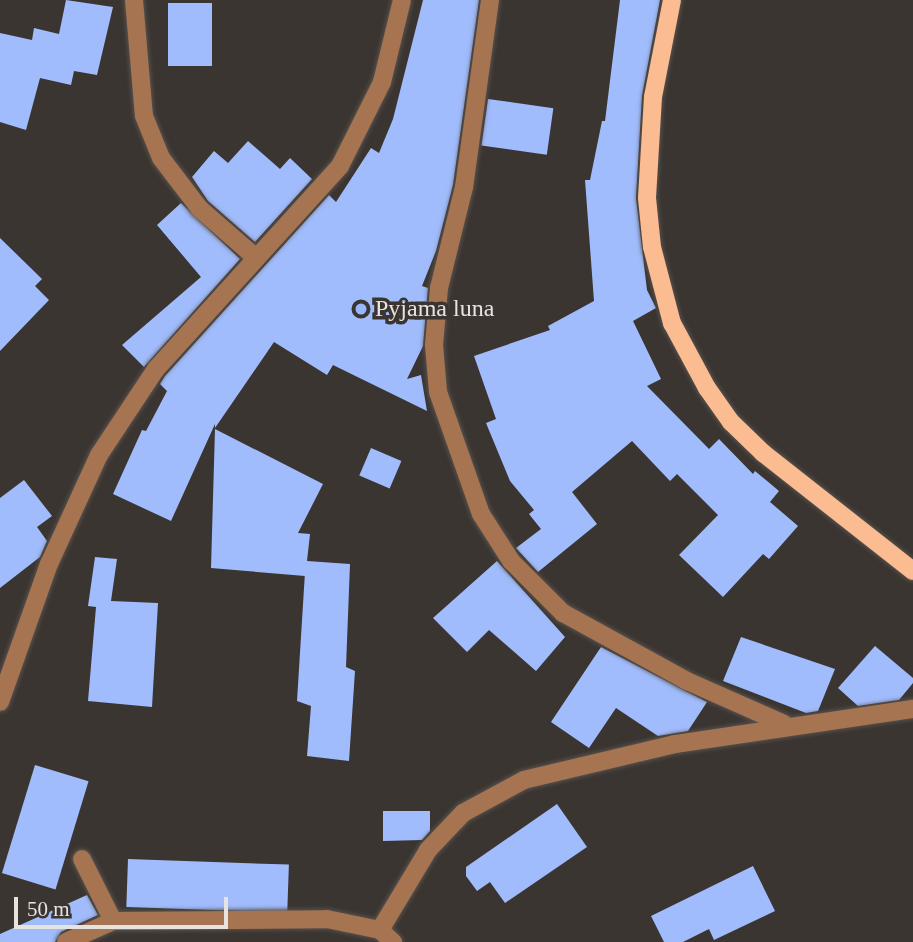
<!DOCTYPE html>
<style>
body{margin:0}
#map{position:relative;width:913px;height:942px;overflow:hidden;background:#3b3531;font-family:"Times New Roman",serif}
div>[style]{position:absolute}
.building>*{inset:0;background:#a1bcfc;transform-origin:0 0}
.roads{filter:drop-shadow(0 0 2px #57514d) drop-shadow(0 0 2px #57514d)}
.minor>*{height:18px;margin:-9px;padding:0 9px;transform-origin:9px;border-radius:9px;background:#a77451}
.major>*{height:18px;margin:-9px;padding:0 9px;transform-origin:9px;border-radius:9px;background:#fbbc92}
.dots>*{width:19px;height:19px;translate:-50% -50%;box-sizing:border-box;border:4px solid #3b3531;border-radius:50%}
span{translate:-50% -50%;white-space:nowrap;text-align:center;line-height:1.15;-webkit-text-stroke:7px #3b3531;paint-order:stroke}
.poi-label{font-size:24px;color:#e7e3e1}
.left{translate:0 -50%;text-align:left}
.scale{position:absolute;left:14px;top:897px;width:214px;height:32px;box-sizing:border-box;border:4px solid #e7e3e1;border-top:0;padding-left:9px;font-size:21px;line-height:24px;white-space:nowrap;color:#e7e3e1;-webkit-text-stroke:5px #3b3531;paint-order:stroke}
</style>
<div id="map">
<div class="building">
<i style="clip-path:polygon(66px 0,113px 7px,97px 75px,74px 71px,71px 85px,40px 78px,26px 130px,0 122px,0 33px,32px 40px,34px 28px,59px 34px)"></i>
<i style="clip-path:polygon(423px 0,479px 0,453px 185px,436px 251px,422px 286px,428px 288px,423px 346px,407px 379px,421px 375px,427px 411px,333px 365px,327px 375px,274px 342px,215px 428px,215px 424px,171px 521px,113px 494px,142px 430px,146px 431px,167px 391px,160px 384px,165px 376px,329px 195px,336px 202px,371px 148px,379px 153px,393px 119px)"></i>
<i style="clip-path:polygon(620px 0,660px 0,642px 96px,636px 198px,647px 290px,656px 308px,633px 321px,661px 379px,647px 386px,709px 449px,719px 439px,753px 474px,755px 471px,779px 491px,770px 502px,798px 526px,769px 559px,763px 554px,723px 597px,679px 555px,718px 515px,677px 474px,670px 481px,632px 441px,572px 492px,597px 524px,538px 572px,516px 548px,541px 529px,529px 514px,534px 510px,510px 481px,486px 423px,496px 419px,474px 356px,550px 330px,548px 326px,594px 301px,585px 180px,590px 180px,602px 121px,605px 121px)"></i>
<i style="left:168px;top:3px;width:44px;height:63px"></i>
<i style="left:488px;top:99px;width:66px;height:47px;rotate:8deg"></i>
<i style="clip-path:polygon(248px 141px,280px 169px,290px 158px,312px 179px,255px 242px,208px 201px,192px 177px,214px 151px,228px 163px)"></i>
<i style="clip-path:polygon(181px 203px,240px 259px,144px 367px,122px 345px,201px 277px,157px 225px)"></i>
<i style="clip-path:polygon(0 238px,42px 279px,35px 286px,49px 300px,0 351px)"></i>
<i style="clip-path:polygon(215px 429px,323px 484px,298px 533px,310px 534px,307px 561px,350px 564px,346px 667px,355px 671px,349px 761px,307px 756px,311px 706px,297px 701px,305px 572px,305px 576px,211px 568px)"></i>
<i style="left:371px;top:448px;width:33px;height:30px;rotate:23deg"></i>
<i style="clip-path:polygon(24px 480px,52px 516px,37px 527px,47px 541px,40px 557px,0 588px,0 498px)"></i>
<i style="clip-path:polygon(95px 557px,117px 559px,111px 601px,158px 603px,152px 707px,88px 701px,96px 607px,88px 606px)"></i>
<i style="clip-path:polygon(497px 561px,565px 637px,536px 671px,489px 630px,467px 652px,433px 618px)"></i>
<i style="clip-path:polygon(741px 637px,835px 669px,818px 711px,806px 713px,723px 681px)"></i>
<i style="clip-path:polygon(875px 646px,913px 678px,913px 683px,899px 700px,858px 706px,838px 688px)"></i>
<i style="clip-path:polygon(601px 647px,707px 702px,688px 731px,658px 736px,616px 708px,589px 748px,551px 722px)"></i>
<i style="left:35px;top:765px;width:56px;height:113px;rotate:17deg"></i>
<i style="clip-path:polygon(557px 804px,587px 847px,505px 903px,490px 882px,477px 891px,466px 876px,466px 867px)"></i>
<i style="clip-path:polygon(383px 811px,430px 811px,430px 831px,422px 840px,383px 841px)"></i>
<i style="left:128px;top:859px;width:161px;height:48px;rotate:2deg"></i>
<i style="clip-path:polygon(753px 866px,775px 911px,714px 940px,709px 929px,683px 942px,664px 942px,651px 916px)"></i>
<i style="clip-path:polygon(87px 895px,98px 915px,61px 932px,55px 942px,0 942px,0 934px)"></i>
</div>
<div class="roads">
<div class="minor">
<i style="left:134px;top:0;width:116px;rotate:85.1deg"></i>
<i style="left:144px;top:116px;width:45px;rotate:68deg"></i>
<i style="left:161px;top:158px;width:64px;rotate:52.6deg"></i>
<i style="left:200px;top:209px;width:73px;rotate:41.1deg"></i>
<i style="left:490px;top:0;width:189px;rotate:97.9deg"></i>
<i style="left:464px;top:187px;width:104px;rotate:103.9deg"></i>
<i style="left:439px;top:288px;width:57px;rotate:95deg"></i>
<i style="left:434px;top:345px;width:47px;rotate:85.1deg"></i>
<i style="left:438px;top:392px;width:129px;rotate:70.6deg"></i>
<i style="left:481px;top:514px;width:56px;rotate:57.4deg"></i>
<i style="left:511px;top:561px;width:74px;rotate:45deg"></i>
<i style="left:563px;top:613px;width:141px;rotate:28.7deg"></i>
<i style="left:687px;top:681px;width:106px;rotate:23.9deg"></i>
<i style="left:0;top:702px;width:146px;rotate:-70.5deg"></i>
<i style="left:49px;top:564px;width:120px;rotate:-65.4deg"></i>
<i style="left:99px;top:455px;width:103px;rotate:-56.5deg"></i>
<i style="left:156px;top:369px;width:274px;rotate:-47.8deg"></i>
<i style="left:340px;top:166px;width:94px;rotate:-63.4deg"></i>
<i style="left:382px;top:82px;width:84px;rotate:-76.3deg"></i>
<i style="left:82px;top:859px;width:69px;rotate:63.4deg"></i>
<i style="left:113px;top:921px;width:214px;rotate:-0.5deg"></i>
<i style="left:327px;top:919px;width:54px;rotate:11.7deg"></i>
<i style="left:380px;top:930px;width:18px;rotate:43deg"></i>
<i style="left:380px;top:930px;width:93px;rotate:-59deg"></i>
<i style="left:428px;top:850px;width:51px;rotate:-46.6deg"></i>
<i style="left:463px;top:813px;width:69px;rotate:-28.4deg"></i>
<i style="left:524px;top:780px;width:155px;rotate:-13.4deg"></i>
<i style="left:675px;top:744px;width:241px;rotate:-8.4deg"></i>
<i style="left:66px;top:942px;width:51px;rotate:-24.1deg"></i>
</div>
<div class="major">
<i style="left:672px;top:0;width:99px;rotate:101.1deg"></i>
<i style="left:653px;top:97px;width:101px;rotate:93.4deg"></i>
<i style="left:647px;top:198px;width:49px;rotate:84.2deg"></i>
<i style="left:652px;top:247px;width:79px;rotate:75.3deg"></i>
<i style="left:672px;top:323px;width:74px;rotate:61.7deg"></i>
<i style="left:707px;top:388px;width:42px;rotate:54.8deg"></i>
<i style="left:731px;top:422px;width:45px;rotate:44.1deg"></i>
<i style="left:763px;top:453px;width:191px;rotate:38.2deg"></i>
</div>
</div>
<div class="dots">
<i style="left:361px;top:309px;background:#97b6fd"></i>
</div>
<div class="poi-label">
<span class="left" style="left:375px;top:309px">Pyjama luna</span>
</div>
<div class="scale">50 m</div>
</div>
